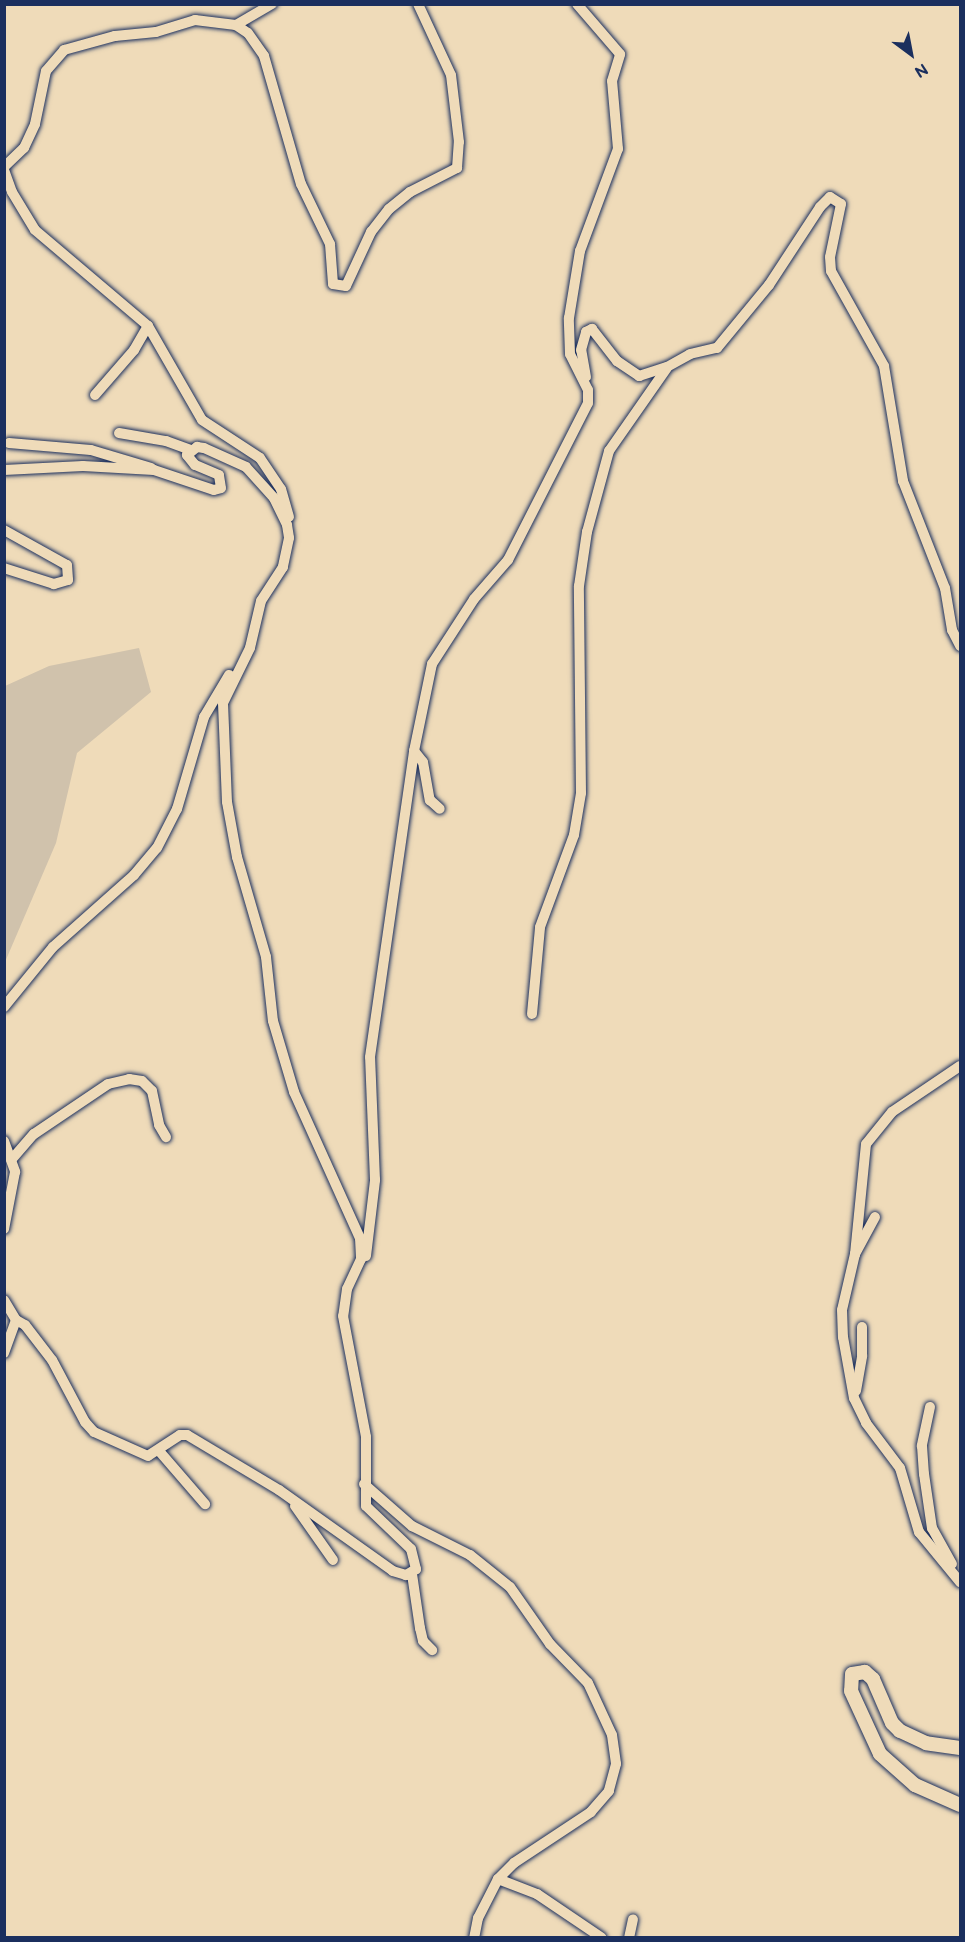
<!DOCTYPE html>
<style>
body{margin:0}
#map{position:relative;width:965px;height:1942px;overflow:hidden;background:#efdbb9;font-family:"Balsamiq Sans",sans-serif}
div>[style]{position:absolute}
.green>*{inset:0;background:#d0c2ac}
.roads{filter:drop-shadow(0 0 2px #1b2f5e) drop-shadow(0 0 2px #1b2f5e)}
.minor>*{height:10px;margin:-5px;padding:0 5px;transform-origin:5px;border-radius:5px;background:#efdbb9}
.tertiary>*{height:14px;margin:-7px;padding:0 7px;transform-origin:7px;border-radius:7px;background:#efdbb9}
span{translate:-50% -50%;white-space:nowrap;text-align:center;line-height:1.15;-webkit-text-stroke:5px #efdbb9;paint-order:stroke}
.frame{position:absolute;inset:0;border:6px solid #1b2f5e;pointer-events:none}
.north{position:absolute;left:881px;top:24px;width:60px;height:60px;-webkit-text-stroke:4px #efdbb9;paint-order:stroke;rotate:148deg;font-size:16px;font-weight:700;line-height:24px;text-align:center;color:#1b2f5e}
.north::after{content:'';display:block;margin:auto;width:21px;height:27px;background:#1b2f5e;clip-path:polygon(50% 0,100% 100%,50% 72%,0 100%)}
</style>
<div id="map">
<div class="green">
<i style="clip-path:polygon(139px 648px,151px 692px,77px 753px,56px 843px,5px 962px,5px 686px,49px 666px)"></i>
</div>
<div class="roads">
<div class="minor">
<i style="left:236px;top:25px;width:42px;rotate:-30.3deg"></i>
<i style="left:4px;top:167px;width:28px;rotate:-44deg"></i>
<i style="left:24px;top:148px;width:26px;rotate:-65deg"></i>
<i style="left:35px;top:124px;width:54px;rotate:-78.3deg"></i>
<i style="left:46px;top:71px;width:28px;rotate:-49deg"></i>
<i style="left:64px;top:50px;width:53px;rotate:-15.4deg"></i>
<i style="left:115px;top:36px;width:41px;rotate:-5.6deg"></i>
<i style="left:156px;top:32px;width:41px;rotate:-17.1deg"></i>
<i style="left:195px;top:20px;width:41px;rotate:7deg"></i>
<i style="left:236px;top:25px;width:14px;rotate:34deg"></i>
<i style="left:248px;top:33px;width:28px;rotate:55deg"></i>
<i style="left:264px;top:56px;width:133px;rotate:73.9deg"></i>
<i style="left:301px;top:184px;width:67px;rotate:64.2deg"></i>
<i style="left:330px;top:244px;width:40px;rotate:85.7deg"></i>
<i style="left:333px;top:284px;width:13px;rotate:9deg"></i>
<i style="left:346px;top:286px;width:60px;rotate:-65.2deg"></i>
<i style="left:371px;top:232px;width:29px;rotate:-52deg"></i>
<i style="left:389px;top:209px;width:27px;rotate:-39deg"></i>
<i style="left:410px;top:192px;width:53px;rotate:-27.1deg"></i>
<i style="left:457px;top:168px;width:26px;rotate:-86deg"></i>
<i style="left:459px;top:142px;width:67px;rotate:-96.8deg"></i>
<i style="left:451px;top:75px;width:78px;rotate:-114.9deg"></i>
<i style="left:4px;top:170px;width:23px;rotate:70deg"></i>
<i style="left:12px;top:192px;width:44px;rotate:58.8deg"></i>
<i style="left:35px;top:230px;width:148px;rotate:40.3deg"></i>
<i style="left:148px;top:326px;width:108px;rotate:60.1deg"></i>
<i style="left:202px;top:420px;width:69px;rotate:33.2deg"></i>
<i style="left:260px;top:458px;width:37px;rotate:56deg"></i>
<i style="left:281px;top:489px;width:29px;rotate:74deg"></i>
<i style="left:586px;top:377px;width:27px;rotate:-100deg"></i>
<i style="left:581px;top:350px;width:19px;rotate:-74deg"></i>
<i style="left:586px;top:332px;width:7px;rotate:-27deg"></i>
<i style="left:592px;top:329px;width:41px;rotate:52deg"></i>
<i style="left:617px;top:361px;width:27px;rotate:34deg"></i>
<i style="left:639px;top:376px;width:29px;rotate:-18deg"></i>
<i style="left:667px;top:367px;width:26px;rotate:-29deg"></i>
<i style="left:690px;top:354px;width:28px;rotate:-13deg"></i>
<i style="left:717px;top:348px;width:82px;rotate:-50.5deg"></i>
<i style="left:769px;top:285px;width:93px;rotate:-56.8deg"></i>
<i style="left:820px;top:207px;width:14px;rotate:-45deg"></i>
<i style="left:830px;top:197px;width:13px;rotate:32deg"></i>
<i style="left:841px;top:204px;width:54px;rotate:101.7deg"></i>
<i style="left:830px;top:257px;width:14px;rotate:86deg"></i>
<i style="left:831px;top:271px;width:109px;rotate:60.8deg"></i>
<i style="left:884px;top:366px;width:117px;rotate:80.6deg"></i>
<i style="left:903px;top:481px;width:115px;rotate:68.6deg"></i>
<i style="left:945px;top:588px;width:43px;rotate:80.5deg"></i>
<i style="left:952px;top:630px;width:18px;rotate:63deg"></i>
<i style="left:95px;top:395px;width:60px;rotate:-49.1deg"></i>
<i style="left:134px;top:350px;width:28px;rotate:-60deg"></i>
<i style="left:119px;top:433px;width:48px;rotate:9.7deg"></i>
<i style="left:166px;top:441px;width:27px;rotate:20deg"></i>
<i style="left:9px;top:443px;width:82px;rotate:4.9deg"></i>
<i style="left:91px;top:450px;width:63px;rotate:16.7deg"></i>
<i style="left:4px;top:470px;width:79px;rotate:-2.9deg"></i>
<i style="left:83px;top:466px;width:71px;rotate:3.2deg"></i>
<i style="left:154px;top:470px;width:63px;rotate:18.4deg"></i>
<i style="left:214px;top:490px;width:7px;rotate:-16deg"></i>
<i style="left:221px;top:488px;width:13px;rotate:-99deg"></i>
<i style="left:219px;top:475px;width:26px;rotate:-157deg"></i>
<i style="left:195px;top:465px;width:13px;rotate:-129deg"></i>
<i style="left:187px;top:455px;width:13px;rotate:-39deg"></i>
<i style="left:197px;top:447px;width:7px;rotate:8deg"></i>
<i style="left:204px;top:448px;width:46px;rotate:24.3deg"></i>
<i style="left:246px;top:467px;width:42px;rotate:47.9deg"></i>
<i style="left:274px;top:498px;width:30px;rotate:64deg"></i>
<i style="left:287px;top:525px;width:13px;rotate:81deg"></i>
<i style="left:289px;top:538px;width:30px;rotate:102deg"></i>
<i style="left:283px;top:567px;width:40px;rotate:122.9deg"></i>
<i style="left:261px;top:601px;width:48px;rotate:103.2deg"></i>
<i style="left:250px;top:648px;width:61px;rotate:116.1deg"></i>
<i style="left:223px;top:703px;width:99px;rotate:87.7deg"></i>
<i style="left:227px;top:802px;width:56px;rotate:79.7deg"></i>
<i style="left:237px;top:857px;width:104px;rotate:73.8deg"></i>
<i style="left:266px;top:957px;width:64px;rotate:83.8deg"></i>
<i style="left:273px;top:1021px;width:74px;rotate:73.5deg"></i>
<i style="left:294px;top:1092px;width:160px;rotate:65.7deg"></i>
<i style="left:360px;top:1238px;width:21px;rotate:87deg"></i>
<i style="left:361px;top:1259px;width:33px;rotate:115deg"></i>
<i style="left:347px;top:1289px;width:27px;rotate:98deg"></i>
<i style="left:343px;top:1316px;width:123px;rotate:79.2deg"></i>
<i style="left:366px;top:1437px;width:69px;rotate:90deg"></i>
<i style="left:366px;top:1506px;width:62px;rotate:43.7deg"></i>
<i style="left:411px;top:1549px;width:21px;rotate:76deg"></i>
<i style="left:416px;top:1569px;width:12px;rotate:149deg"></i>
<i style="left:406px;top:1575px;width:14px;rotate:-163deg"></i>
<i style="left:393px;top:1571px;width:140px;rotate:-144.6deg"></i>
<i style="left:279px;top:1490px;width:107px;rotate:-149.1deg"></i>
<i style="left:187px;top:1435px;width:7px;rotate:180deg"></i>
<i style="left:180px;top:1435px;width:38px;rotate:147deg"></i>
<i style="left:148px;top:1456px;width:59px;rotate:-156deg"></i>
<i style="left:94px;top:1432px;width:13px;rotate:-132deg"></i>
<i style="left:85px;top:1422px;width:70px;rotate:-118deg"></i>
<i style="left:52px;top:1360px;width:44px;rotate:-127.6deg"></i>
<i style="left:25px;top:1325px;width:10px;rotate:-151deg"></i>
<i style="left:16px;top:1320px;width:23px;rotate:-121deg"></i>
<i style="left:4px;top:530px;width:72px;rotate:29.1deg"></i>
<i style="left:67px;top:565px;width:15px;rotate:86deg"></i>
<i style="left:68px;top:580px;width:15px;rotate:164deg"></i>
<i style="left:54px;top:584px;width:52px;rotate:-162.3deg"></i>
<i style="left:414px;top:751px;width:14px;rotate:51deg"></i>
<i style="left:423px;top:762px;width:39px;rotate:80deg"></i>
<i style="left:430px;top:800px;width:13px;rotate:42deg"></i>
<i style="left:4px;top:1007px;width:77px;rotate:-50.8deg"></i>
<i style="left:53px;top:947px;width:108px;rotate:-41.6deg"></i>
<i style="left:134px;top:875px;width:35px;rotate:-50deg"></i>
<i style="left:157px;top:848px;width:44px;rotate:-62.9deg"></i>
<i style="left:177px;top:809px;width:96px;rotate:-73.6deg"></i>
<i style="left:204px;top:717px;width:49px;rotate:-59.2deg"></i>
<i style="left:532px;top:1014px;width:87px;rotate:-84.7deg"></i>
<i style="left:540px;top:927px;width:98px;rotate:-69.7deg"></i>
<i style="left:574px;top:835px;width:43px;rotate:-80.5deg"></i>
<i style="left:581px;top:793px;width:207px;rotate:-90.6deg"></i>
<i style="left:579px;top:586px;width:55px;rotate:-81.6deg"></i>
<i style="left:587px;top:532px;width:84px;rotate:-74.8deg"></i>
<i style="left:609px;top:451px;width:101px;rotate:-55.1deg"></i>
<i style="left:960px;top:1066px;width:82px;rotate:145.9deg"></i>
<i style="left:892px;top:1112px;width:41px;rotate:129.1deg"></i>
<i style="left:866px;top:1144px;width:111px;rotate:95.7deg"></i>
<i style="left:855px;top:1254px;width:57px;rotate:103.1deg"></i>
<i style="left:842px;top:1310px;width:27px;rotate:88deg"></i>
<i style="left:843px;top:1337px;width:62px;rotate:79.8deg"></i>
<i style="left:854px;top:1398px;width:28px;rotate:64deg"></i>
<i style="left:866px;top:1423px;width:56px;rotate:52.9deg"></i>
<i style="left:900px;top:1468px;width:67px;rotate:73.5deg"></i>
<i style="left:919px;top:1532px;width:65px;rotate:50.6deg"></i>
<i style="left:4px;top:1141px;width:33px;rotate:70deg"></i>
<i style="left:15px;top:1172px;width:58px;rotate:100.9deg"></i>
<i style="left:12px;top:1159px;width:33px;rotate:-49deg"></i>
<i style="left:34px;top:1134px;width:89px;rotate:-34deg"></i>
<i style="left:108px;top:1084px;width:22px;rotate:-13deg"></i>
<i style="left:129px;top:1079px;width:13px;rotate:9deg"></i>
<i style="left:142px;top:1081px;width:14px;rotate:45deg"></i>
<i style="left:152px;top:1091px;width:35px;rotate:78deg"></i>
<i style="left:159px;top:1125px;width:14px;rotate:60deg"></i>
<i style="left:855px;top:1254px;width:42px;rotate:-61.6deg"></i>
<i style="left:366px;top:1256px;width:77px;rotate:-83.2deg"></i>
<i style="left:375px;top:1180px;width:123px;rotate:-92.3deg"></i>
<i style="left:370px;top:1057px;width:309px;rotate:-81.8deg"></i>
<i style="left:414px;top:751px;width:89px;rotate:-78.3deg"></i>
<i style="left:432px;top:664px;width:77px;rotate:-57.1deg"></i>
<i style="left:474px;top:599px;width:52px;rotate:-48.9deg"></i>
<i style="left:508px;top:560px;width:176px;rotate:-63deg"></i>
<i style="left:588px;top:403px;width:13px;rotate:-90deg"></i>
<i style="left:588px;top:390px;width:40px;rotate:-116.6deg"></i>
<i style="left:570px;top:354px;width:36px;rotate:-92deg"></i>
<i style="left:569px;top:318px;width:68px;rotate:-80.7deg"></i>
<i style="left:580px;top:251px;width:109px;rotate:-69.6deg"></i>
<i style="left:618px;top:149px;width:68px;rotate:-95deg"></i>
<i style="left:612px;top:81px;width:28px;rotate:-73deg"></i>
<i style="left:620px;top:54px;width:66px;rotate:-130.7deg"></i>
<i style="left:4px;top:1353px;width:35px;rotate:-70deg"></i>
<i style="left:856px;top:1391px;width:36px;rotate:-80deg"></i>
<i style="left:862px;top:1356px;width:29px;rotate:-90deg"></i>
<i style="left:930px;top:1407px;width:40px;rotate:102deg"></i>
<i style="left:922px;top:1446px;width:28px;rotate:86deg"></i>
<i style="left:924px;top:1474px;width:55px;rotate:81.6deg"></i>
<i style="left:932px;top:1528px;width:41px;rotate:60.9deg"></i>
<i style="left:160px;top:1452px;width:69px;rotate:49.1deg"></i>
<i style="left:364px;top:1484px;width:64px;rotate:41.2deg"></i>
<i style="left:412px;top:1526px;width:65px;rotate:26.6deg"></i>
<i style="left:470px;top:1555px;width:51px;rotate:38.7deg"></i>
<i style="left:510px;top:1587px;width:70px;rotate:54.9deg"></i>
<i style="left:550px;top:1644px;width:54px;rotate:45.7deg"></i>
<i style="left:588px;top:1683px;width:57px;rotate:65.2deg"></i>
<i style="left:612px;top:1735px;width:29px;rotate:82deg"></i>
<i style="left:616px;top:1764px;width:28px;rotate:105deg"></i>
<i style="left:609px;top:1791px;width:28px;rotate:131deg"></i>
<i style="left:591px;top:1812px;width:92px;rotate:146.5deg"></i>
<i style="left:514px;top:1863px;width:23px;rotate:135deg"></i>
<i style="left:498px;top:1879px;width:44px;rotate:117.1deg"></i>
<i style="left:478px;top:1918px;width:20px;rotate:101deg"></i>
<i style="left:295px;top:1506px;width:66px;rotate:54.9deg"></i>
<i style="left:412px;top:1574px;width:55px;rotate:81.6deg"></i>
<i style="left:420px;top:1628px;width:13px;rotate:77deg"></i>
<i style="left:423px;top:1641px;width:13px;rotate:45deg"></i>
<i style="left:498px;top:1879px;width:42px;rotate:21deg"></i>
<i style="left:537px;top:1894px;width:78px;rotate:34.1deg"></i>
<i style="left:629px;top:1938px;width:19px;rotate:-78deg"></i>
</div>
<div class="tertiary">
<i style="left:960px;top:1748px;width:34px;rotate:-172deg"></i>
<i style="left:926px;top:1743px;width:29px;rotate:-155deg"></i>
<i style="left:900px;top:1731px;width:11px;rotate:-135deg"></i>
<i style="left:892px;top:1723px;width:48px;rotate:-113.4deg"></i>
<i style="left:873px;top:1679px;width:11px;rotate:-139deg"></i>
<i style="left:865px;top:1672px;width:13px;rotate:171deg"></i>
<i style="left:852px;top:1674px;width:17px;rotate:93deg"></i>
<i style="left:851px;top:1691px;width:69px;rotate:65.3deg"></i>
<i style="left:880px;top:1754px;width:47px;rotate:41.5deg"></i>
<i style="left:915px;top:1785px;width:49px;rotate:24deg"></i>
</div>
</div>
<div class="frame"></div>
<div class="north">N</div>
</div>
